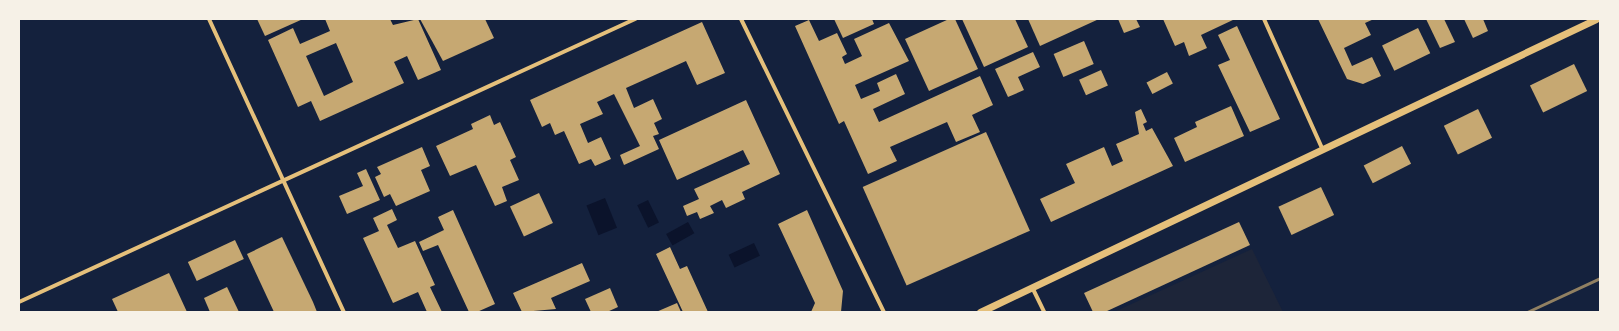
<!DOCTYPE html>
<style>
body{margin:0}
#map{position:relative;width:1619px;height:331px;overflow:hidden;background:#14213d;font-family:"IBM Plex Sans",sans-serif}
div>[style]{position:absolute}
.green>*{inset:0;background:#1d2539}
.water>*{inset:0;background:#0b132b;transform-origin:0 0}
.building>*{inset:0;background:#c6a872;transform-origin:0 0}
.minor>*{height:4px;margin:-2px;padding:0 2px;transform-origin:2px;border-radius:2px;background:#e5c07b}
.tertiary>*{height:7px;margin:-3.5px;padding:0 3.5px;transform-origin:3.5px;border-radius:3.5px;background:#e5c07b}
.rail>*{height:3px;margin:-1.5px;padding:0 1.5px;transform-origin:1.5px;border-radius:1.5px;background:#918062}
span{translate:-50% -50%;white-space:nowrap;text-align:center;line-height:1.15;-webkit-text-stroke:3px #f6f1e7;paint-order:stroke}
.frame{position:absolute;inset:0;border:20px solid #f6f1e7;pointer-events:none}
</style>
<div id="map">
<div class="green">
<i style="clip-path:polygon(1252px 249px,1283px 312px,1114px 312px)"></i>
</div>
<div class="water">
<i style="left:605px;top:198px;width:32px;height:20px;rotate:68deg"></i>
<i style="left:648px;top:200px;width:25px;height:12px;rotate:64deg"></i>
<i style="left:688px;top:222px;width:13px;height:25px;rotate:61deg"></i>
<i style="left:754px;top:243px;width:14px;height:28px;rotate:65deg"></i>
</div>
<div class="building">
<i style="clip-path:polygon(257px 19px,303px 19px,265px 36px)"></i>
<i style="clip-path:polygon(evenodd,325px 19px,390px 19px,393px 25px,418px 19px,441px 70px,418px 80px,407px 56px,394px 62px,404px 83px,320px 121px,311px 101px,298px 107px,268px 40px,293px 28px,300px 44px,330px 31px,325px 19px,336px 43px,353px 82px,324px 96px,306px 56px,336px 43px)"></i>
<i style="clip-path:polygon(420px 19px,485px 19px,494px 38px,443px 61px)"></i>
<i style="clip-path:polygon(834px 19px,872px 19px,874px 24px,843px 38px)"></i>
<i style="clip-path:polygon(949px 19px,955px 19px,978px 69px,929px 91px,905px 39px)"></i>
<i style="clip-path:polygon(962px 19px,1015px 19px,1028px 47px,984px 67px)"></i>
<i style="clip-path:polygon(1028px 19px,1099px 19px,1040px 46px)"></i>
<i style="clip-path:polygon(1118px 19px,1136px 19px,1140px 27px,1124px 33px)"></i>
<i style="clip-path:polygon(1163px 19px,1235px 19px,1201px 35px,1207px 48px,1189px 56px,1184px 42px,1175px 46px)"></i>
<i style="clip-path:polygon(1318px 19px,1374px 19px,1365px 23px,1371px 35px,1344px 48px,1352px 66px,1372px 57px,1381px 76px,1363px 84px,1347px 79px)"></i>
<i style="clip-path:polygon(1426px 19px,1444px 19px,1455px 42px,1440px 48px)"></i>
<i style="clip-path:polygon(1464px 19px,1483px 19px,1488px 31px,1473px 38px)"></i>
<i style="clip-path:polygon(809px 20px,819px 41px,837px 33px,847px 54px,842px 57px,845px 64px,862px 56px,854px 39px,889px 23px,909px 61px,855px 85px,861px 99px,880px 91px,877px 83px,896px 74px,905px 94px,873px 109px,879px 122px,980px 76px,993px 105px,972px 115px,980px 132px,956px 142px,947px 122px,890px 147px,897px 161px,868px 174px,844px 121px,839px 124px,795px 26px)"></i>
<i style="clip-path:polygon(702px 22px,725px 73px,697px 85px,686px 61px,626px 88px,634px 108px,653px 99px,662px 119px,654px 123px,659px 134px,653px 136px,659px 149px,624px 165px,620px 155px,640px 146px,614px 94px,597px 102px,603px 114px,580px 124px,588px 143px,601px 137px,611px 159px,595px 166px,591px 159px,579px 164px,564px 131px,555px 135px,550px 123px,542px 127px,530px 100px)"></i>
<i style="clip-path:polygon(1237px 26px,1280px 119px,1250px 132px,1218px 65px,1230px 60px,1218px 35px)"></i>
<i style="left:1418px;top:28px;width:28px;height:40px;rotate:64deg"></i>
<i style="left:1084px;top:41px;width:25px;height:33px;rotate:67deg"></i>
<i style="clip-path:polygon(1033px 52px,1040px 67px,1018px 77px,1024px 90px,1008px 97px,995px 69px)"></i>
<i style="left:1574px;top:64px;width:30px;height:49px;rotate:64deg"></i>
<i style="left:1101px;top:70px;width:17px;height:24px;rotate:66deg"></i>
<i style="left:1167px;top:72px;width:13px;height:23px;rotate:63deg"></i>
<i style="clip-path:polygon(746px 100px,780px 174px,742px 192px,745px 199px,726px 208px,722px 200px,710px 206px,714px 213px,700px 219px,697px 212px,687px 216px,683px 206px,699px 199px,694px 189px,750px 164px,743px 150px,677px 180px,659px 140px)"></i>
<i style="clip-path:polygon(1231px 106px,1244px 136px,1185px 162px,1174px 138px,1197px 127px,1195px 122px)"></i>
<i style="clip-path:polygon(1141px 109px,1147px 122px,1143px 124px,1146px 131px,1152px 128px,1173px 166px,1051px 222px,1040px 199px,1075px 183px,1066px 164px,1104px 147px,1112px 166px,1123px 161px,1116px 144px,1139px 134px,1135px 112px)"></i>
<i style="left:1478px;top:109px;width:32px;height:38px;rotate:64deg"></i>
<i style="clip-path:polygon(490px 115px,494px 125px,500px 122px,516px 157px,510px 160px,519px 180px,502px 187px,507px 201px,495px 206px,476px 165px,450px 176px,436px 146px,473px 129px,471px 124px)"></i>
<i style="left:986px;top:132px;width:108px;height:135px;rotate:66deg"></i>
<i style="left:1402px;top:146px;width:20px;height:43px;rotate:63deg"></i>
<i style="clip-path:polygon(422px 147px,430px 166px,421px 170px,430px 191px,396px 206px,390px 194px,384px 197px,375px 177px,381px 174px,377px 167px)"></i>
<i style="clip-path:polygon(366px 169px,380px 200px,347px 214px,339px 196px,363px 186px,357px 173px)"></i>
<i style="left:1321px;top:187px;width:31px;height:47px;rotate:65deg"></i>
<i style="left:539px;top:193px;width:33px;height:32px;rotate:65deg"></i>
<i style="clip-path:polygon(392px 209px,397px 220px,387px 225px,398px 248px,415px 241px,435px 285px,430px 287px,442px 312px,427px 312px,418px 292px,393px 303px,363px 238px,379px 231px,373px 218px)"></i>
<i style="clip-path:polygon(453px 210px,495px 304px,477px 312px,469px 312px,438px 245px,423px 251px,419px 242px,444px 230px,438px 217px)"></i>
<i style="clip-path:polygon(807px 210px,843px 291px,841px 312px,811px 312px,815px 303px,778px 224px)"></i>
<i style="clip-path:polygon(1239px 222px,1250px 245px,1105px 312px,1093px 312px,1084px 293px)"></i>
<i style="clip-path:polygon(282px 237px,313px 302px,317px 312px,274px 312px,247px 254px)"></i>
<i style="left:235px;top:240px;width:21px;height:52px;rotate:65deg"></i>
<i style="clip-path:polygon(670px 247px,680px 269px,687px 266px,708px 312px,683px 312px,656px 254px)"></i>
<i style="clip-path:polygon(582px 263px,590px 281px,551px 298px,556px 309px,522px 312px,513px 293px)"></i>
<i style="clip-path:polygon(169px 273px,187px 312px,118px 312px,112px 299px)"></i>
<i style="clip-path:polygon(227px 287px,239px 312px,210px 312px,204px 298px)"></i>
<i style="clip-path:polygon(610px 288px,618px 307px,607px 312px,591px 312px,585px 299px)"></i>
<i style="clip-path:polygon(677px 303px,681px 312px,656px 312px)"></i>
</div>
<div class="minor">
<i style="left:209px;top:19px;width:323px;rotate:65.3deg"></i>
<i style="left:741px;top:19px;width:326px;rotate:64deg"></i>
<i style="left:1264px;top:19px;width:141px;rotate:65.8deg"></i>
<i style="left:1032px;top:287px;width:28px;rotate:64deg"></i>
<i style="left:19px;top:302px;width:678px;rotate:-24.67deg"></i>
</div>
<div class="tertiary">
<i style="left:980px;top:312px;width:682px;rotate:-25.44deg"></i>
</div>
<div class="rail">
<i style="left:1527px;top:312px;width:81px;rotate:-25deg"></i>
</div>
<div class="frame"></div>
</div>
